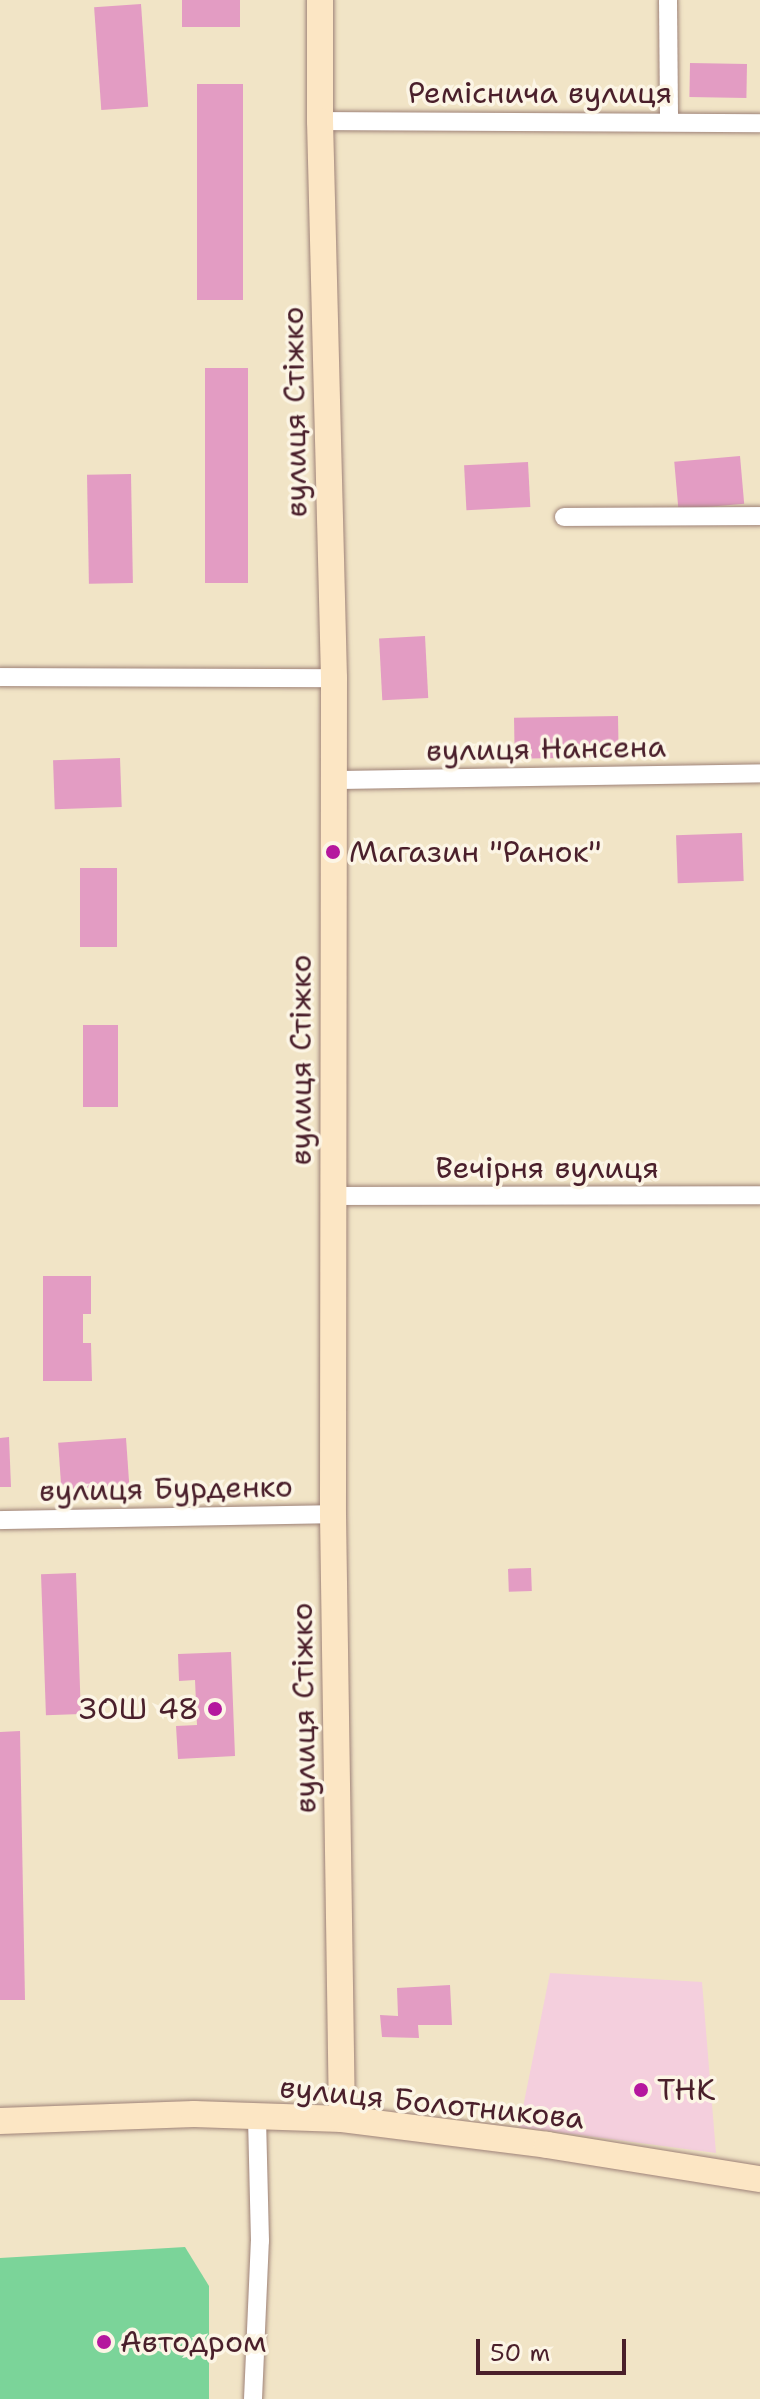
<!DOCTYPE html>
<meta charset="utf-8">
<style>
body{margin:0}
#map{position:relative;width:760px;height:2399px;overflow:hidden;background:#f1e4c6;font-family:"Shantell Sans",sans-serif}
div>[style]{position:absolute}
.built>*{inset:0;background:#f4cfdd}
.green>*{inset:0;background:#7bd499}
.building>*{inset:0;background:#e39cc3;transform-origin:0 0}
.roads{filter:drop-shadow(0 0 2px #9e8278) drop-shadow(0 0 2px #9e8278)}
.street>*{height:18px;margin:-9px;padding:0 9px;transform-origin:9px;border-radius:9px;background:#fff}
.secondary>*{height:26px;margin:-13px;padding:0 13px;transform-origin:13px;border-radius:13px;background:#fce6c4}
.dots>*{width:22px;height:22px;translate:-50% -50%;box-sizing:border-box;border:4px solid #fcf5e5;border-radius:50%}
span{translate:-50% -50%;white-space:nowrap;text-align:center;line-height:1.15;-webkit-text-stroke:7px #fcf5e5;paint-order:stroke}
.street-label{font-size:30px;color:#4a1f2b}
.poi-label{font-size:30px;color:#4a1f2b}
.left{translate:0 -50%;text-align:left}
.right{translate:-100% -50%;text-align:right}
.scale{position:absolute;left:476px;top:2339px;width:150px;height:36px;box-sizing:border-box;border:4px solid #4a1f2b;border-top:0;padding-left:10px;font-size:24px;line-height:28px;white-space:nowrap;color:#4a1f2b;-webkit-text-stroke:6px #fcf5e5;paint-order:stroke}
</style>
<div id="map">
<div class="built">
<i style="clip-path:polygon(550px 1973px,702px 1982px,716px 2153px,519px 2127px)"></i>
</div>
<div class="green">
<i style="clip-path:polygon(185px 2247px,209px 2286px,209px 2399px,0 2399px,0 2258px)"></i>
</div>
<div class="building">
<i style="left:182px;top:0;width:58px;height:27px"></i>
<i style="left:141px;top:4px;width:103px;height:47px;rotate:86deg"></i>
<i style="left:690px;top:63px;width:57px;height:34px;rotate:1deg"></i>
<i style="left:197px;top:84px;width:46px;height:216px"></i>
<i style="left:205px;top:368px;width:43px;height:215px"></i>
<i style="left:740px;top:456px;width:48px;height:66px;rotate:85deg"></i>
<i style="left:528px;top:462px;width:45px;height:64px;rotate:87deg"></i>
<i style="left:131px;top:474px;width:109px;height:44px;rotate:89deg"></i>
<i style="left:425px;top:636px;width:62px;height:46px;rotate:87deg"></i>
<i style="left:618px;top:716px;width:41px;height:104px;rotate:89deg"></i>
<i style="left:120px;top:758px;width:49px;height:67px;rotate:88deg"></i>
<i style="left:742px;top:833px;width:48px;height:66px;rotate:88deg"></i>
<i style="left:80px;top:868px;width:37px;height:79px"></i>
<i style="left:83px;top:1025px;width:35px;height:82px"></i>
<i style="clip-path:polygon(43px 1276px,91px 1276px,91px 1314px,83px 1314px,83px 1343px,91px 1343px,92px 1381px,43px 1381px)"></i>
<i style="clip-path:polygon(9px 1437px,11px 1487px,0 1487px,0 1438px)"></i>
<i style="left:126px;top:1438px;width:47px;height:68px;rotate:86deg"></i>
<i style="left:531px;top:1568px;width:23px;height:23px;rotate:88deg"></i>
<i style="left:76px;top:1573px;width:141px;height:35px;rotate:88deg"></i>
<i style="clip-path:polygon(231px 1652px,235px 1756px,178px 1759px,176px 1726px,197px 1725px,195px 1680px,179px 1681px,178px 1654px)"></i>
<i style="clip-path:polygon(20px 1731px,25px 2000px,0 2000px,0 1732px)"></i>
<i style="clip-path:polygon(450px 1985px,452px 2025px,418px 2025px,419px 2038px,382px 2037px,380px 2015px,398px 2016px,397px 1988px)"></i>
</div>
<div class="roads">
<div class="street">
<i style="left:668px;top:0;width:122px;rotate:89.5deg"></i>
<i style="left:320px;top:121px;width:440px;rotate:0.3deg"></i>
<i style="left:564px;top:517px;width:196px;rotate:-0.3deg"></i>
<i style="left:0;top:677px;width:334px;rotate:0.2deg"></i>
<i style="left:333px;top:780px;width:427px;rotate:-0.9deg"></i>
<i style="left:333px;top:1196px;width:427px;rotate:-0.1deg"></i>
<i style="left:0;top:1520px;width:333px;rotate:-1deg"></i>
<i style="left:253px;top:2399px;width:158px;rotate:-87.5deg"></i>
<i style="left:260px;top:2241px;width:124px;rotate:-91.4deg"></i>
</div>
<div class="secondary">
<i style="left:320px;top:0;width:121px;rotate:90deg"></i>
<i style="left:320px;top:121px;width:557px;rotate:88.56deg"></i>
<i style="left:334px;top:678px;width:836px;rotate:90.07deg"></i>
<i style="left:333px;top:1514px;width:605px;rotate:89.15deg"></i>
<i style="left:0;top:2121px;width:194px;rotate:-2.1deg"></i>
<i style="left:194px;top:2114px;width:148px;rotate:1.9deg"></i>
<i style="left:342px;top:2119px;width:207px;rotate:7.2deg"></i>
<i style="left:547px;top:2145px;width:216px;rotate:9.1deg"></i>
</div>
</div>
<div class="dots">
<i style="left:333px;top:852px;background:#b5179e"></i>
<i style="left:215px;top:1709px;background:#b5179e"></i>
<i style="left:641px;top:2090px;background:#b5179e"></i>
<i style="left:104px;top:2342px;background:#b5179e"></i>
</div>
<div class="street-label">
<span style="left:540px;top:93px">Реміснича вулиця</span>
<span style="left:295px;top:412px;rotate:-91deg">вулиця Стіжко</span>
<span style="left:546px;top:749px;rotate:-1deg">вулиця Нансена</span>
<span style="left:301px;top:1060px;rotate:-90deg">вулиця Стіжко</span>
<span style="left:547px;top:1168px">Вечірня вулиця</span>
<span style="left:166px;top:1489px;rotate:-1deg">вулиця Бурденко</span>
<span style="left:304px;top:1708px;rotate:-91deg">вулиця Стіжко</span>
<span style="left:432px;top:2103px;rotate:6deg">вулиця Болотникова</span>
</div>
<div class="poi-label">
<span class="left" style="left:349px;top:852px">Магазин "Ранок"</span>
<span class="right" style="left:199px;top:1709px">ЗОШ 48</span>
<span class="left" style="left:657px;top:2090px">ТНК</span>
<span class="left" style="left:120px;top:2342px">Автодром</span>
</div>
<div class="scale">50 m</div>
</div>
